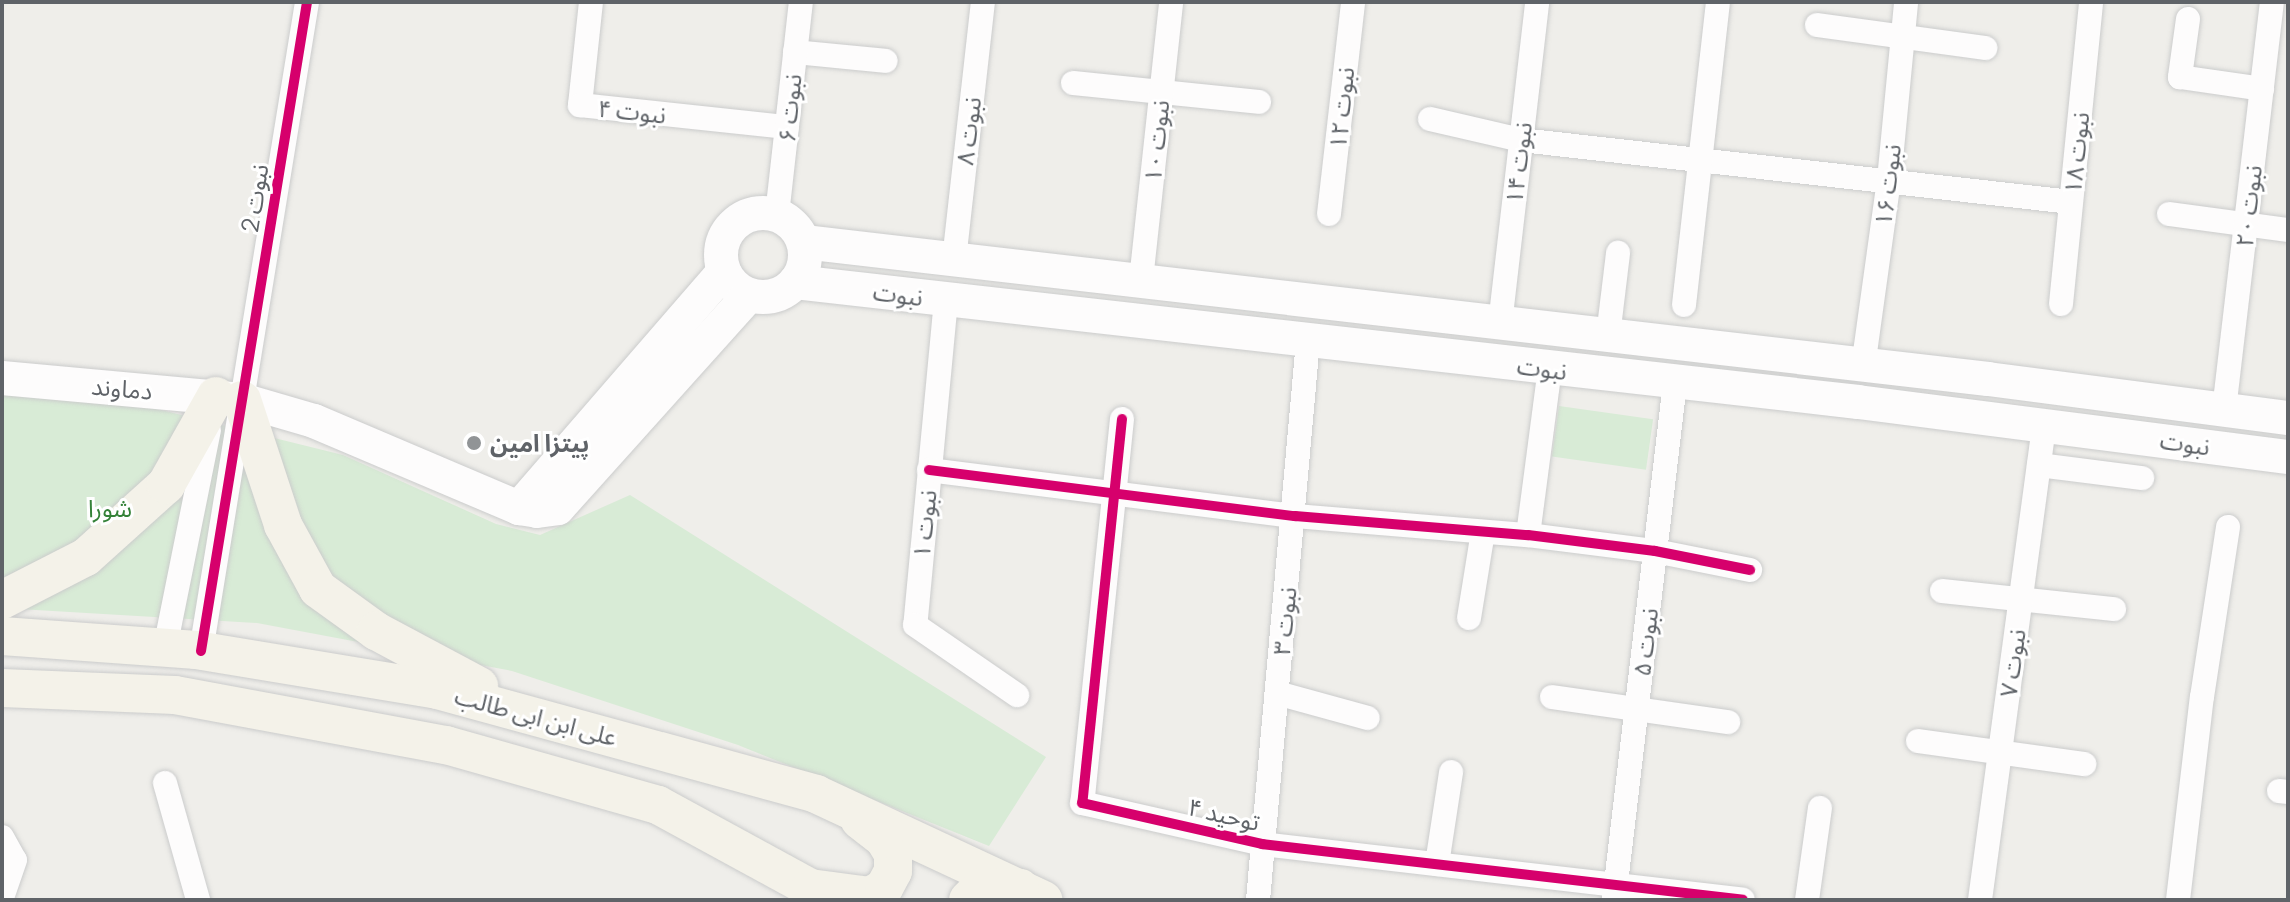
<!DOCTYPE html>
<meta charset="utf-8">
<style>
body{margin:0}
#map{position:relative;width:2290px;height:902px;overflow:hidden;background:#efeeea;font-family:Manrope,"Noto Sans Arabic",sans-serif}
div>[style]{position:absolute}
.green>*{inset:0;background:#d8ebd6;transform-origin:0 0}
.roads{filter:drop-shadow(0 0 2px #cbcccc) drop-shadow(0 0 2px #cbcccc)}
.minor>*{height:24px;margin:-12px;padding:0 12px;transform-origin:12px;border-radius:12px;background:#fdfcfc}
.secondary>*{height:34px;margin:-17px;padding:0 17px;transform-origin:17px;border-radius:17px;background:#fdfcfc}
.secondary>.ring{margin:-17px;padding:0;box-sizing:content-box;background:none;border:34px solid #fdfcfc;border-radius:50%}
.primary>*{height:38px;margin:-19px;padding:0 19px;transform-origin:19px;border-radius:19px;background:#f4f2e9}
.cycleway>*{height:10px;margin:-5px;padding:0 5px;transform-origin:5px;border-radius:5px;background:#d6006c}
.dots>*{width:22px;height:22px;translate:-50% -50%;box-sizing:border-box;border:4px solid #fff;border-radius:50%}
span{translate:-50% -50%;white-space:nowrap;text-align:center;line-height:1.15;-webkit-text-stroke:6px #fff;paint-order:stroke}
.street-label{font-size:24px;color:#5f6368}
.poi-label{font-size:24px;color:#5f6368;font-weight:700}
.left{translate:0 -50%;text-align:left}
.park-label{font-size:24px;color:#348238}
.frame{position:absolute;inset:0;border:4px solid #5f6368;pointer-events:none}
</style>
<div id="map">
<div class="green">
<i style="clip-path:polygon(2px 395px,137px 404px,343px 455px,496px 524px,540px 535px,630px 495px,1046px 757px,989px 846px,738px 745px,512px 671px,257px 623px,2px 608px)"></i>
<i style="left:1559px;top:406px;width:95px;height:51px;rotate:8deg"></i>
</div>
<div class="roads">
<div class="minor">
<i style="left:591px;top:2px;width:104px;rotate:96.1deg"></i>
<i style="left:580px;top:105px;width:208px;rotate:6.1deg"></i>
<i style="left:2188px;top:19px;width:59px;rotate:97.9deg"></i>
<i style="left:2180px;top:77px;width:83px;rotate:8.3deg"></i>
<i style="left:1817px;top:25px;width:170px;rotate:7.8deg"></i>
<i style="left:795px;top:52px;width:91px;rotate:5.6deg"></i>
<i style="left:1073px;top:83px;width:187px;rotate:5.8deg"></i>
<i style="left:1430px;top:119px;width:93px;rotate:13deg"></i>
<i style="left:1521px;top:140px;width:553px;rotate:6.43deg"></i>
<i style="left:1329px;top:214px;width:213px;rotate:-83.5deg"></i>
<i style="left:2169px;top:214px;width:120px;rotate:7.7deg"></i>
<i style="left:777px;top:215px;width:214px;rotate:-83.6deg"></i>
<i style="left:954px;top:260px;width:260px;rotate:-83.6deg"></i>
<i style="left:1141px;top:280px;width:280px;rotate:-83.8deg"></i>
<i style="left:946px;top:300px;width:326px;rotate:95.4deg"></i>
<i style="left:915px;top:625px;width:124px;rotate:34.5deg"></i>
<i style="left:2061px;top:304px;width:303px;rotate:-84.3deg"></i>
<i style="left:1684px;top:305px;width:305px;rotate:-83.6deg"></i>
<i style="left:1500px;top:324px;width:324px;rotate:-83.4deg"></i>
<i style="left:1608px;top:336px;width:84px;rotate:-83.1deg"></i>
<i style="left:1863px;top:367px;width:189px;rotate:-82.1deg"></i>
<i style="left:1889px;top:180px;width:179px;rotate:-84.5deg"></i>
<i style="left:2224px;top:410px;width:411px;rotate:-83.3deg"></i>
<i style="left:1122px;top:419px;width:386px;rotate:95.9deg"></i>
<i style="left:1082px;top:803px;width:185px;rotate:12.8deg"></i>
<i style="left:1262px;top:844px;width:484px;rotate:6.6deg"></i>
<i style="left:2039px;top:465px;width:104px;rotate:7.2deg"></i>
<i style="left:929px;top:470px;width:369px;rotate:7.2deg"></i>
<i style="left:1295px;top:516px;width:234px;rotate:4.7deg"></i>
<i style="left:1528px;top:535px;width:128px;rotate:7.2deg"></i>
<i style="left:1655px;top:551px;width:97px;rotate:11.3deg"></i>
<i style="left:1528px;top:535px;width:167px;rotate:-82.5deg"></i>
<i style="left:1942px;top:591px;width:173px;rotate:6deg"></i>
<i style="left:1469px;top:618px;width:87px;rotate:-80.8deg"></i>
<i style="left:165px;top:648px;width:222px;rotate:-78.6deg"></i>
<i style="left:201px;top:651px;width:658px;rotate:-80.72deg"></i>
<i style="left:1277px;top:693px;width:94px;rotate:15.4deg"></i>
<i style="left:1552px;top:697px;width:178px;rotate:8.1deg"></i>
<i style="left:1918px;top:741px;width:168px;rotate:7.9deg"></i>
<i style="left:165px;top:783px;width:122px;rotate:74.2deg"></i>
<i style="left:2279px;top:791px;width:9px;rotate:6deg"></i>
<i style="left:2px;top:837px;width:26px;rotate:61deg"></i>
<i style="left:15px;top:860px;width:39px;rotate:109deg"></i>
<i style="left:1437px;top:864px;width:93px;rotate:-81.3deg"></i>
<i style="left:1258px;top:900px;width:561px;rotate:-84.89deg"></i>
<i style="left:1614px;top:900px;width:521px;rotate:-83.27deg"></i>
<i style="left:1807px;top:900px;width:93px;rotate:-82deg"></i>
<i style="left:1980px;top:900px;width:479px;rotate:-82.3deg"></i>
<i style="left:2178px;top:900px;width:204px;rotate:-83.3deg"></i>
<i style="left:2202px;top:697px;width:172px;rotate:-81.3deg"></i>
</div>
<div class="secondary">
<i class="ring" style="left:721px;top:213px;width:50px;height:50px"></i>
<i style="left:804px;top:242px;width:1192px;rotate:6.6deg"></i>
<i style="left:1988px;top:379px;width:303px;rotate:7.4deg"></i>
<i style="left:795px;top:282px;width:1070px;rotate:6.44deg"></i>
<i style="left:1858px;top:402px;width:434px;rotate:7.3deg"></i>
<i style="left:2px;top:378px;width:241px;rotate:5.2deg"></i>
<i style="left:242px;top:400px;width:75px;rotate:16.3deg"></i>
<i style="left:314px;top:421px;width:223px;rotate:23deg"></i>
<i style="left:519px;top:508px;width:18px;rotate:9deg"></i>
<i style="left:537px;top:511px;width:21px;rotate:-8deg"></i>
<i style="left:558px;top:508px;width:286px;rotate:-48.1deg"></i>
<i style="left:519px;top:508px;width:313px;rotate:-49.1deg"></i>
</div>
<div class="primary">
<i style="left:242px;top:400px;width:132px;rotate:71.8deg"></i>
<i style="left:283px;top:525px;width:73px;rotate:61.3deg"></i>
<i style="left:318px;top:589px;width:72px;rotate:35.9deg"></i>
<i style="left:376px;top:631px;width:117px;rotate:28.1deg"></i>
<i style="left:2px;top:600px;width:94px;rotate:-27.1deg"></i>
<i style="left:86px;top:557px;width:108px;rotate:-42deg"></i>
<i style="left:166px;top:485px;width:102px;rotate:-60.7deg"></i>
<i style="left:2px;top:636px;width:195px;rotate:4.1deg"></i>
<i style="left:196px;top:650px;width:244px;rotate:9.4deg"></i>
<i style="left:437px;top:690px;width:393px;rotate:15.3deg"></i>
<i style="left:816px;top:794px;width:251px;rotate:25deg"></i>
<i style="left:2px;top:688px;width:173px;rotate:2.3deg"></i>
<i style="left:175px;top:695px;width:276px;rotate:10.5deg"></i>
<i style="left:446px;top:745px;width:220px;rotate:15.8deg"></i>
<i style="left:658px;top:805px;width:198px;rotate:28.6deg"></i>
<i style="left:810px;top:888px;width:61px;rotate:7.6deg"></i>
<i style="left:870px;top:896px;width:16px;rotate:-30deg"></i>
<i style="left:884px;top:888px;width:19px;rotate:-62deg"></i>
<i style="left:893px;top:871px;width:17px;rotate:-90deg"></i>
<i style="left:893px;top:854px;width:17px;rotate:-121deg"></i>
<i style="left:884px;top:839px;width:31px;rotate:-142deg"></i>
<i style="left:968px;top:900px;width:18px;rotate:-45deg"></i>
<i style="left:981px;top:887px;width:39px;rotate:1deg"></i>
</div>
</div>
<div class="cycleway">
<i style="left:1122px;top:419px;width:386px;rotate:95.9deg"></i>
<i style="left:1082px;top:803px;width:185px;rotate:12.8deg"></i>
<i style="left:1262px;top:844px;width:484px;rotate:6.6deg"></i>
<i style="left:929px;top:470px;width:369px;rotate:7.2deg"></i>
<i style="left:1295px;top:516px;width:234px;rotate:4.7deg"></i>
<i style="left:1528px;top:535px;width:128px;rotate:7.2deg"></i>
<i style="left:1655px;top:551px;width:97px;rotate:11.3deg"></i>
<i style="left:201px;top:651px;width:658px;rotate:-80.72deg"></i>
</div>
<div class="dots">
<i style="left:474px;top:443px;background:#919496"></i>
</div>
<div class="street-label">
<span style="left:789px;top:108px;rotate:-84deg">نبوت ۶</span>
<span style="left:1341px;top:108px;rotate:-84deg">نبوت ۱۲</span>
<span style="left:632px;top:111px;rotate:6deg">نبوت ۴</span>
<span style="left:968px;top:131px;rotate:-83deg">نبوت ۸</span>
<span style="left:1156px;top:141px;rotate:-84deg">نبوت ۱۰</span>
<span style="left:2076px;top:153px;rotate:-84deg">نبوت ۱۸</span>
<span style="left:1518px;top:163px;rotate:-83deg">نبوت ۱۴</span>
<span style="left:1887px;top:185px;rotate:-83deg">نبوت ۱۶</span>
<span style="left:254px;top:198px;rotate:-81deg">نبوت 2</span>
<span style="left:2248px;top:206px;rotate:-83deg">نبوت ۲۰</span>
<span style="left:898px;top:294px;rotate:7deg">نبوت</span>
<span style="left:1542px;top:368px;rotate:7deg">نبوت</span>
<span style="left:122px;top:388px;rotate:5deg">دماوند</span>
<span style="left:2185px;top:443px;rotate:8deg">نبوت</span>
<span style="left:924px;top:524px;rotate:-84deg">نبوت ۱</span>
<span style="left:1284px;top:621px;rotate:-84deg">نبوت ۳</span>
<span style="left:1645px;top:642px;rotate:-83deg">نبوت ۵</span>
<span style="left:2012px;top:663px;rotate:-82deg">نبوت ۷</span>
<span style="left:536px;top:716px;rotate:15deg">علی ابن ابی طالب</span>
<span style="left:1224px;top:814px;rotate:13deg">توحید ۴</span>
</div>
<div class="poi-label">
<span class="left" style="left:490px;top:443px">پیتزا امین</span>
</div>
<div class="park-label">
<span style="left:110px;top:508px">شورا</span>
</div>
<div class="frame"></div>
</div>
